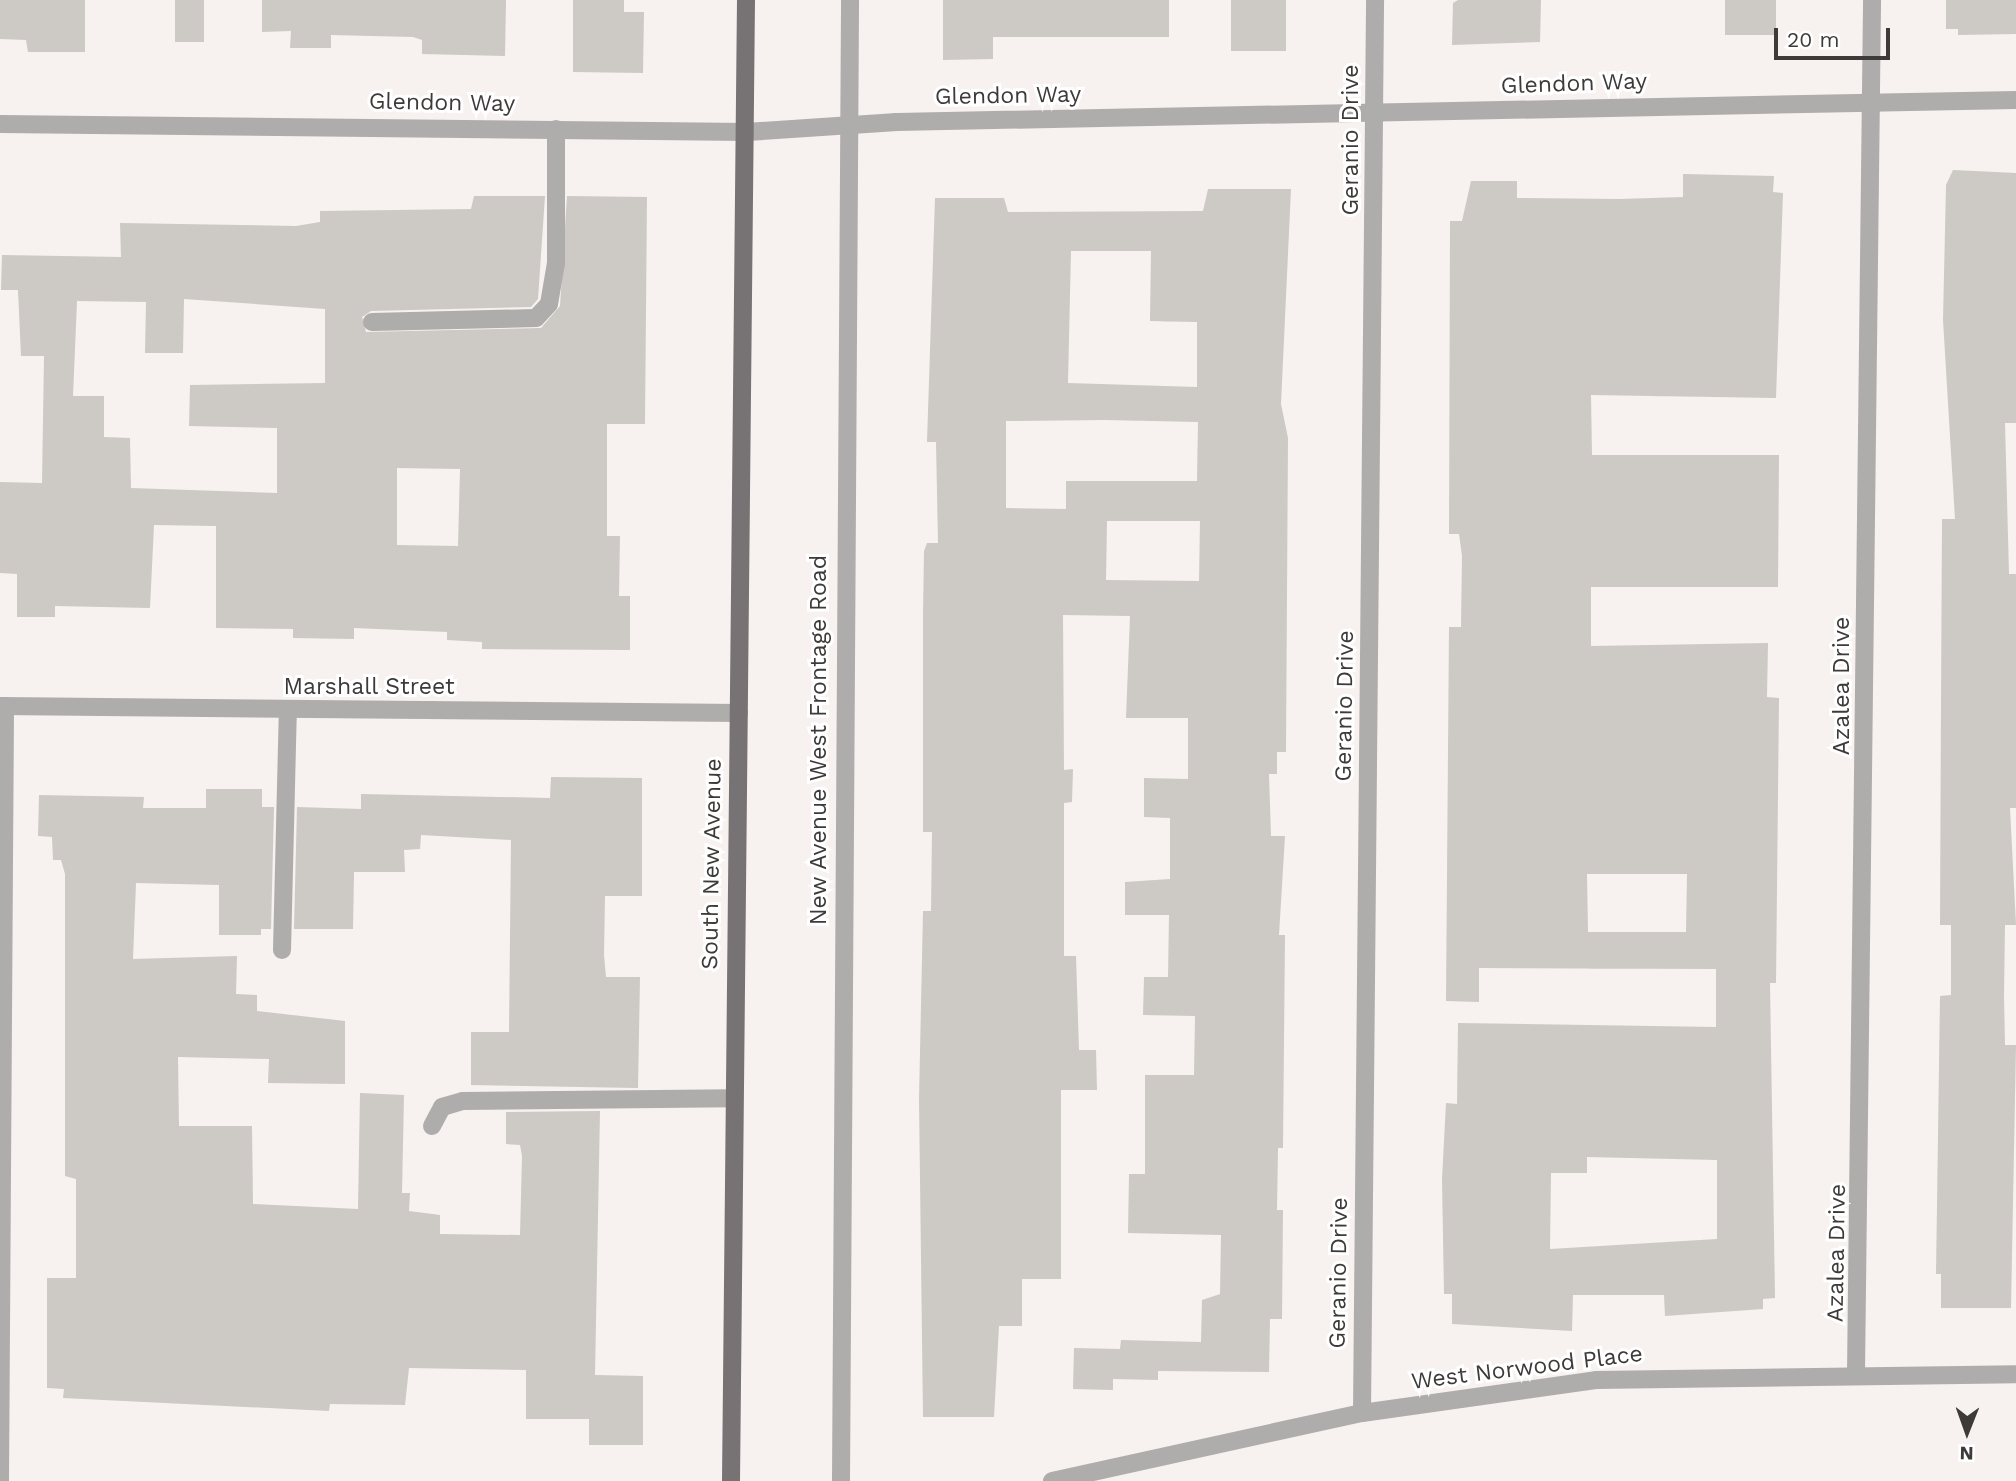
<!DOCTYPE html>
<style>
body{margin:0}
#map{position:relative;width:2016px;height:1481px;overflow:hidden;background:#f7f1ef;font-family:"Work Sans",sans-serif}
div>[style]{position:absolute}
.building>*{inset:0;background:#cdc9c5;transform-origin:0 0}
.minor>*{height:18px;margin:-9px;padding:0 9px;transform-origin:9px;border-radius:9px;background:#afacac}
.major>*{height:18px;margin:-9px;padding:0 9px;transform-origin:9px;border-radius:9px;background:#777273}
span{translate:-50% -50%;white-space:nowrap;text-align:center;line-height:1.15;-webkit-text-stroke:6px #fff;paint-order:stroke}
.street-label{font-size:23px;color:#3d3b3a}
.north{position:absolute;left:1932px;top:1397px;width:70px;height:70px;-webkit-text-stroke:5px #fff;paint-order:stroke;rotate:181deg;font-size:19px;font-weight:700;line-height:28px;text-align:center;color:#3d3b3a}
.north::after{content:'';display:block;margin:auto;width:24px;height:32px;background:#3d3b3a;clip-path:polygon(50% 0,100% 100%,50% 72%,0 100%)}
.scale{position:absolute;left:1774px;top:28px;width:116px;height:32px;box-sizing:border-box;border:4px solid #3d3b3a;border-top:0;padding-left:9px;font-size:21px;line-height:24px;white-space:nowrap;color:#3d3b3a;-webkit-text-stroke:5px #fff;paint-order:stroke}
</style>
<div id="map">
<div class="building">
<i style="clip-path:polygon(0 0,85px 0,85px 52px,28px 52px,26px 40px,0 39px)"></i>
<i style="left:175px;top:0;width:29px;height:42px"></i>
<i style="clip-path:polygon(262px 0,506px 0,505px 56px,422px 54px,422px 40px,413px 37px,331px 35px,331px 48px,290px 48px,291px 31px,262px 32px)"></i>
<i style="clip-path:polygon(573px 0,624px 0,624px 12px,644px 12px,643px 73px,573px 72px)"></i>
<i style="clip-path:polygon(943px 0,1169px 0,1169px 37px,993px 37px,993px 59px,943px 60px)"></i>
<i style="left:1231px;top:0;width:55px;height:51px"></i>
<i style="clip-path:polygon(1458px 0,1541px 0,1540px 42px,1452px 45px,1453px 3px)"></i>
<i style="left:1725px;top:0;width:51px;height:35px"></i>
<i style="clip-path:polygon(1946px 0,2016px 0,2016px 34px,1958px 35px,1958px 29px,1946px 29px)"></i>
<i style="clip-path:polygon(1953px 170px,2016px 173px,2016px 423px,2005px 423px,2009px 574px,2016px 574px,2016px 808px,2010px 808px,2016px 925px,2005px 925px,2004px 996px,2005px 1045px,2016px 1045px,2011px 1308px,1941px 1308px,1941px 1274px,1936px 1274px,1940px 996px,1951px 995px,1951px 925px,1940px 925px,1941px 702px,1942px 519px,1955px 519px,1943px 320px,1946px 185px)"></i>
<i style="clip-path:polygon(evenodd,1683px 174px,1774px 176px,1773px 192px,1783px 193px,1776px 398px,1591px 395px,1592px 455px,1779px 455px,1778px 587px,1591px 587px,1591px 646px,1768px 643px,1767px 697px,1779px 698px,1776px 983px,1770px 983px,1775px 1298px,1763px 1299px,1763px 1309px,1665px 1316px,1664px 1295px,1573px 1295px,1572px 1331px,1452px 1324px,1452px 1294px,1444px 1294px,1442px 1179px,1446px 1103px,1457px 1104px,1458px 1023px,1716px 1027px,1716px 969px,1479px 968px,1479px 1002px,1446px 1001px,1449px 627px,1461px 627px,1462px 556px,1459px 534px,1449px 534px,1450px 221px,1462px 221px,1471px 181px,1517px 181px,1517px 198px,1620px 199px,1683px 197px,1683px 174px,1587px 874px,1687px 874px,1686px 932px,1588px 932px,1587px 874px,1683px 174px,1587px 1157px,1717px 1160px,1717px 1239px,1550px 1249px,1551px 1173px,1587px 1173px,1587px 1157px)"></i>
<i style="clip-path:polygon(evenodd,1208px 189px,1291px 189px,1281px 404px,1288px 438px,1286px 752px,1277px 752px,1277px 774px,1269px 774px,1271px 836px,1285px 836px,1279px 935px,1285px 935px,1283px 1148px,1278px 1148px,1277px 1210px,1283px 1210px,1282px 1319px,1270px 1319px,1269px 1372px,1158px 1371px,1158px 1380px,1113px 1379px,1113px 1390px,1073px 1389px,1074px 1348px,1120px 1349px,1121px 1340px,1201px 1342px,1202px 1300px,1220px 1294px,1221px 1235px,1128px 1233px,1129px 1174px,1145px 1174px,1145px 1075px,1194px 1075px,1195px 1016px,1143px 1015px,1144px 977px,1168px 977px,1169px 915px,1125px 915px,1125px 882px,1170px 879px,1170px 818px,1144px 817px,1144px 778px,1188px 779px,1188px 718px,1126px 718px,1130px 616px,1063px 615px,1064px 770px,1073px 769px,1072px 802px,1064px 803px,1064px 956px,1076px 956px,1079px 1050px,1096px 1050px,1097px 1090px,1061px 1090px,1061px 1279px,1022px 1279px,1022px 1326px,999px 1326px,994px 1417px,923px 1417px,919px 1099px,923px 911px,931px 911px,932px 832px,923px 832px,923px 615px,924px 551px,927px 543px,938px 543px,936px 442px,927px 442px,935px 198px,1004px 198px,1008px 212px,1203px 211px,1208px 189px,1071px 251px,1151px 251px,1150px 321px,1197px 322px,1197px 387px,1068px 383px,1071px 251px,1208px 189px,1105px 420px,1198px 422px,1197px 481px,1066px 481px,1066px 509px,1006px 508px,1006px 421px,1105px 420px,1208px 189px,1107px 521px,1200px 521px,1199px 581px,1106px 580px,1107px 521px)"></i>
<i style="clip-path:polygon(evenodd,474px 196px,545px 196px,538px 299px,531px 307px,371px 311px,362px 317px,366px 332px,541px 328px,560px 306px,567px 196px,647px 197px,645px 424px,607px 424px,607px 536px,620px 536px,619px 596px,630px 596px,630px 650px,482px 649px,482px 642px,447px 640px,447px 632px,354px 628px,354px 639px,293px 638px,293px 629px,216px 628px,216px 526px,154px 525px,150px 608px,55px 606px,55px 617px,17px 617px,17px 574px,0 573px,0 482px,42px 483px,44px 356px,21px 356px,18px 290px,1px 290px,2px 255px,121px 257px,120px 223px,296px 226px,320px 222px,320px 211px,471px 209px,474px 196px,184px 299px,325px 309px,325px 383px,190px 385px,189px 426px,277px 428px,277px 493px,131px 488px,130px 438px,104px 437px,104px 396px,73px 396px,77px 301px,146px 302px,145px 353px,183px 353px,184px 299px,474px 196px,397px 468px,460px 469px,458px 546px,397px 545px,397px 468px)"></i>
<i style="clip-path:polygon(551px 777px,642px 778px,642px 896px,605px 896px,604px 955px,606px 977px,640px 977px,638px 1088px,471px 1085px,471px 1032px,509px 1032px,511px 840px,421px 835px,420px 849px,404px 850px,405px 872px,354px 872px,353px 929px,294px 929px,297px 807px,361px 809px,361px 794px,550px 798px)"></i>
<i style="clip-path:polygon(206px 789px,262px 789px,262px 807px,274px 807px,271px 929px,261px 929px,261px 935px,219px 935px,219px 885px,136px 883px,133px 959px,237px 956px,236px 994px,257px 995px,257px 1011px,345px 1021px,345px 1084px,268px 1083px,269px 1059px,178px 1057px,179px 1126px,252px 1126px,253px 1204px,358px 1209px,360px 1093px,404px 1095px,402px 1193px,410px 1193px,409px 1211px,440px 1215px,440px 1234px,520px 1235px,522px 1156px,520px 1145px,506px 1144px,506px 1112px,600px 1111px,595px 1375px,643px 1376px,643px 1445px,589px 1445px,589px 1419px,526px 1419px,526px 1370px,409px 1368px,405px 1405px,330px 1404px,329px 1411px,63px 1398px,64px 1389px,47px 1388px,47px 1278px,76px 1278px,76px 1179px,65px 1176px,65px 874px,61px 860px,53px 860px,52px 837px,38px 836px,39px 795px,144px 797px,143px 808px,206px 808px)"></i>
</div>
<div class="minor">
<i style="left:0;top:124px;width:747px;rotate:0.61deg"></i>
<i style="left:747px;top:132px;width:150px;rotate:-3.8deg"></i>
<i style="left:897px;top:122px;width:1119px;rotate:-1.13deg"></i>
<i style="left:372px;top:322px;width:164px;rotate:-1.4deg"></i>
<i style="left:536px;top:318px;width:19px;rotate:-47deg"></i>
<i style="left:549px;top:304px;width:42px;rotate:-80.3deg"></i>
<i style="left:556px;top:263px;width:134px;rotate:-90deg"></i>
<i style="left:0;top:706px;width:739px;rotate:0.54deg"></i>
<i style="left:282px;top:950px;width:239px;rotate:-88.6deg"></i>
<i style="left:432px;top:1126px;width:21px;rotate:-62deg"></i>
<i style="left:442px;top:1107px;width:22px;rotate:-16deg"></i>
<i style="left:463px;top:1101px;width:269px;rotate:-0.6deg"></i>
<i style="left:1856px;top:1373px;width:1373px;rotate:-89.33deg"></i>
<i style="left:1362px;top:1413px;width:1413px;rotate:-89.47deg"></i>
<i style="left:0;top:1481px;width:775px;rotate:-89.63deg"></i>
<i style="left:841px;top:1481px;width:1481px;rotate:-89.65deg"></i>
<i style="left:1052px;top:1481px;width:317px;rotate:-12.4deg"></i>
<i style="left:1362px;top:1413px;width:236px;rotate:-8deg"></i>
<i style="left:1596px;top:1380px;width:420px;rotate:-0.8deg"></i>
</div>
<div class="major">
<i style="left:731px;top:1481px;width:1481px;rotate:-89.42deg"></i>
</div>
<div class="street-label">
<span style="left:1574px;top:84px;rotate:-2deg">Glendon Way</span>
<span style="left:1008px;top:96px;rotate:-1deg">Glendon Way</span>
<span style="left:442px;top:103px;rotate:1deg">Glendon Way</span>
<span style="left:1351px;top:140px;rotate:-90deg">Geranio Drive</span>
<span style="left:1842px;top:686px;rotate:-90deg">Azalea Drive</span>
<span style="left:369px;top:687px">Marshall Street</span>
<span style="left:1345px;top:706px;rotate:-89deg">Geranio Drive</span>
<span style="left:819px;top:740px;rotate:-90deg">New Avenue West Frontage Road</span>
<span style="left:712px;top:864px;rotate:-89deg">South New Avenue</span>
<span style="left:1837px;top:1253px;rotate:-89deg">Azalea Drive</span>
<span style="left:1339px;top:1273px;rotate:-89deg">Geranio Drive</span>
<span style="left:1527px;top:1368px;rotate:-7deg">West Norwood Place</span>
</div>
<div class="north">N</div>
<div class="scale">20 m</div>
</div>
